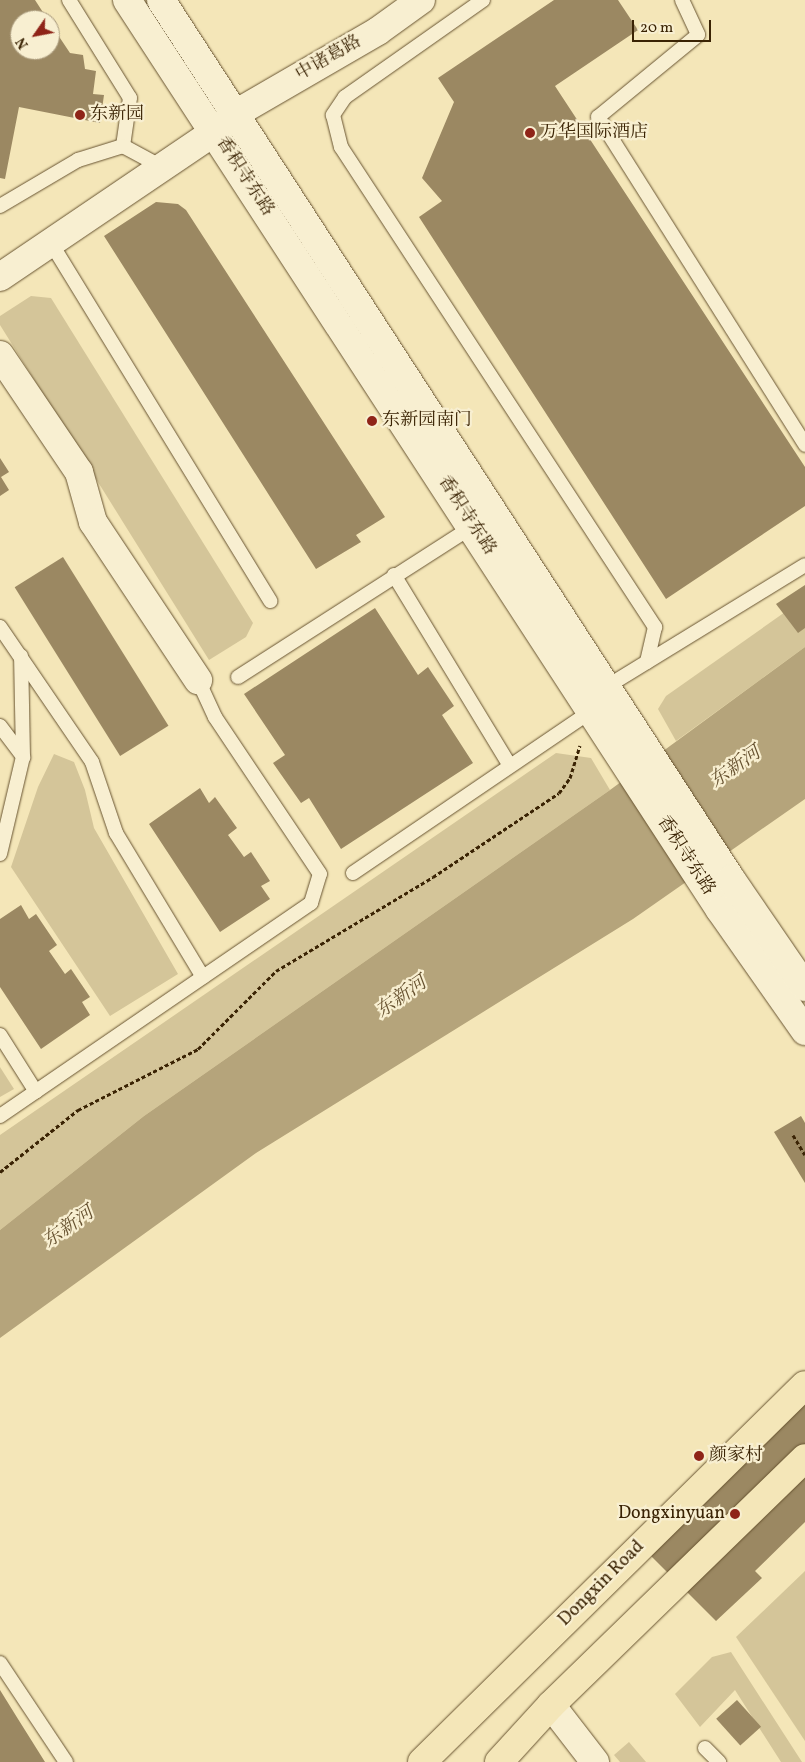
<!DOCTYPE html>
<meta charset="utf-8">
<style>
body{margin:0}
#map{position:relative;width:805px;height:1762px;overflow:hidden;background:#f4e6b8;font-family:Vollkorn,"Noto Serif SC",serif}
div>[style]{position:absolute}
.green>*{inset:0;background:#d4c599}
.water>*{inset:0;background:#b5a47b}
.building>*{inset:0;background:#9b8862;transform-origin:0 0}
.path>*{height:3px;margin-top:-1.5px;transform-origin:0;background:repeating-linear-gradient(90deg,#3a2304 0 4px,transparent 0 6.5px)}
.roads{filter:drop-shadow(0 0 1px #685431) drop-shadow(0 0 1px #685431)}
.lane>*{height:14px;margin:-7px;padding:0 7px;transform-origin:7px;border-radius:7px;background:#f8efd1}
.street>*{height:28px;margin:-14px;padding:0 14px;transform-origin:14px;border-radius:14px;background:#f8efd1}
.secondary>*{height:28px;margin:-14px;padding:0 14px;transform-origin:14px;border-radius:14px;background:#f8efd1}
.primary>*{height:28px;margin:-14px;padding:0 14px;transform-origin:14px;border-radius:14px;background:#f4e6b8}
.dots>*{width:14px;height:14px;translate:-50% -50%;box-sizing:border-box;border:2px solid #f8efd1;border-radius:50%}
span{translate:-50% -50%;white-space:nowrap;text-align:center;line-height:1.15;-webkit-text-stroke:4.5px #f8efd1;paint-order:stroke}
.street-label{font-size:18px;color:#3a2304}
.poi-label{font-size:18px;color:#3a2304}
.left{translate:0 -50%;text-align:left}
.right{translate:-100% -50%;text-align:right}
.water-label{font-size:19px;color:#65502e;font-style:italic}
.north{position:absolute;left:10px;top:10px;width:50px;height:50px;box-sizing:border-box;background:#f8efd1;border:1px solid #ac9d7f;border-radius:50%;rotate:237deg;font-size:14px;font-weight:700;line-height:20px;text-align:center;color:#3a2304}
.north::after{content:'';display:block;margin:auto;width:18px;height:22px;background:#8f2418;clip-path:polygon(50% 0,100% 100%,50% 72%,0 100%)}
.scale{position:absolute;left:632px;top:20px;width:79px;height:22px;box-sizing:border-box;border:2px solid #3a2304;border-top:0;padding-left:6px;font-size:15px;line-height:18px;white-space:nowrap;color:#3a2304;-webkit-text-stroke:4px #f8efd1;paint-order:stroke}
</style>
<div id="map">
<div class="green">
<i style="clip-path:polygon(31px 296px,51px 298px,253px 623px,246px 637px,209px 660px,0 325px,0 316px)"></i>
<i style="clip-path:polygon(805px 598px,805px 647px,676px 741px,658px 709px,666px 696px)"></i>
<i style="clip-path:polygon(556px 753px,591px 758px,610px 790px,144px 1116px,0 1230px,0 1135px)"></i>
<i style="clip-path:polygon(54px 754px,74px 762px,85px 790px,94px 828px,178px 974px,110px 1016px,11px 867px,38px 787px)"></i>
<i style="clip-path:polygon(0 1067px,14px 1089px,0 1097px)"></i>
<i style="clip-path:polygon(805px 1571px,805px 1741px,736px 1637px)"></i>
<i style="clip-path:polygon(731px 1652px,802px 1762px,781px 1762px,735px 1690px,700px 1727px,675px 1694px,712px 1657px)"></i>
<i style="clip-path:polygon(629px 1742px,646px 1762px,620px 1762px,614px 1755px)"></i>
</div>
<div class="water">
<i style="clip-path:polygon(805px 647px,805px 799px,633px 919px,256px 1153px,0 1338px,0 1230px,144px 1116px,610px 790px)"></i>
</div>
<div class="building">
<i style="clip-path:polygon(0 0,35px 0,48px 20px,20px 20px,20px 50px,50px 50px,50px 23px,70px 53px,83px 55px,85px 69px,96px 71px,93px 94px,104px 95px,100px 123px,19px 107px,5px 179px,0 178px)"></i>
<i style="clip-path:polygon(554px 0,618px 0,638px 30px,555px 86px,805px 467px,805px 506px,666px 599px,419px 217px,442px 201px,422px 178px,454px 102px,438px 78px)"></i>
<i style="clip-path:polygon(156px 202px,178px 204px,186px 210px,385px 517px,356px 535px,361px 542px,316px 569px,104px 236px)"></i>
<i style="clip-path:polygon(0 458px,9px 472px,1px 477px,9px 490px,0 496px)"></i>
<i style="left:63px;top:557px;width:199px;height:57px;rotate:58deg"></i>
<i style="clip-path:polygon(805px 585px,805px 628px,798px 633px,776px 604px)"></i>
<i style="clip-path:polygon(375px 608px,418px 675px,428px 667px,454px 706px,442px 715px,473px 763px,341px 849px,309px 798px,301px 803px,273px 763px,285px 755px,244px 694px)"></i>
<i style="clip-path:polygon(200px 788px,209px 803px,215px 797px,237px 828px,228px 835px,244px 857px,251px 852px,270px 881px,261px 886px,270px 899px,220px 932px,149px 824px)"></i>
<i style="clip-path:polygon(21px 905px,29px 919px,36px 914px,57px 945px,49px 951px,65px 974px,71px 969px,90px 997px,82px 1002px,90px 1015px,41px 1049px,0 987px,0 919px)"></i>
<i style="clip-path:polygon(801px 1116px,805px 1123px,805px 1183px,774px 1132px)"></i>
<i style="clip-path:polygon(805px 1392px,805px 1522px,755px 1571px,762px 1578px,716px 1621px,637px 1542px)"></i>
<i style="clip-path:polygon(0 1690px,18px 1719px,45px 1762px,0 1762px)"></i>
<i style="left:737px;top:1700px;width:36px;height:28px;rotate:48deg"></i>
</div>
<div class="path">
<i style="left:793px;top:1135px;width:23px;rotate:59deg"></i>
<i style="left:0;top:1172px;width:100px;rotate:-38.5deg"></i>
<i style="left:78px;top:1110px;width:135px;rotate:-26.9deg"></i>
<i style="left:198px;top:1049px;width:110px;rotate:-45deg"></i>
<i style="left:276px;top:971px;width:183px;rotate:-30.9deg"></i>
<i style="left:433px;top:877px;width:151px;rotate:-33.7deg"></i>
<i style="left:559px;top:793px;width:19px;rotate:-54deg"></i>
<i style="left:570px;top:778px;width:34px;rotate:-73deg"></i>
</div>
<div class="roads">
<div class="lane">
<i style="left:69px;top:0;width:115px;rotate:58.1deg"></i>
<i style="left:130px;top:98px;width:49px;rotate:98.3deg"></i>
<i style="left:483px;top:0;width:169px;rotate:144.9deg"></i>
<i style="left:345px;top:97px;width:22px;rotate:124deg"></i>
<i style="left:333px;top:115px;width:33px;rotate:76deg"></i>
<i style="left:341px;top:147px;width:574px;rotate:56.81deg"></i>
<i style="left:655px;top:627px;width:36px;rotate:103deg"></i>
<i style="left:682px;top:0;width:38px;rotate:65deg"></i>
<i style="left:698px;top:35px;width:129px;rotate:140.6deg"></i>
<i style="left:598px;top:117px;width:388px;rotate:57.7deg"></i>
<i style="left:0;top:206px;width:91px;rotate:-30.5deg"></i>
<i style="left:78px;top:160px;width:47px;rotate:-17.3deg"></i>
<i style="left:123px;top:146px;width:44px;rotate:28.3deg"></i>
<i style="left:51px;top:243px;width:420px;rotate:58.5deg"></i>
<i style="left:394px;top:575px;width:223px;rotate:58.7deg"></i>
<i style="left:0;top:627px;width:163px;rotate:55.7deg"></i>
<i style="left:92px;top:762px;width:75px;rotate:71.3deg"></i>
<i style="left:116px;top:833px;width:168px;rotate:58.9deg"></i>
<i style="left:238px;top:677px;width:278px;rotate:-32.7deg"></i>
<i style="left:606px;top:687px;width:233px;rotate:-31.5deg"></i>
<i style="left:0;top:726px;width:39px;rotate:53deg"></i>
<i style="left:0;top:854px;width:100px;rotate:-76.7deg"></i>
<i style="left:23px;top:757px;width:101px;rotate:-91.1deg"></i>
<i style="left:353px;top:873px;width:288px;rotate:-34.2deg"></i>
<i style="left:0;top:1035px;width:67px;rotate:57.7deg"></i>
<i style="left:0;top:1116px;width:377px;rotate:-34.4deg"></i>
<i style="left:311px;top:903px;width:30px;rotate:-73deg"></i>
<i style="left:320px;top:874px;width:189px;rotate:-123.8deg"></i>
<i style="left:215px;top:717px;width:41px;rotate:-114.7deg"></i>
<i style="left:0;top:1663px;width:119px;rotate:56.3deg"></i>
<i style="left:705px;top:1748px;width:20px;rotate:45deg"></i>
</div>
<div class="street">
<i style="left:0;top:277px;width:258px;rotate:-34.1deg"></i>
<i style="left:214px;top:132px;width:28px;rotate:-41deg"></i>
<i style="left:235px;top:114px;width:165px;rotate:-30.1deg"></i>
<i style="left:378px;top:31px;width:53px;rotate:-35.8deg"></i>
<i style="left:0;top:355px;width:141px;rotate:56deg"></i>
<i style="left:79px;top:472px;width:52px;rotate:74.4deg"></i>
<i style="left:93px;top:522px;width:190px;rotate:56.4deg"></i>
<i style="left:551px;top:1705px;width:72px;rotate:52.3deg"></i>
</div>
<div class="secondary">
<i style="left:127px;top:0;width:1086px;rotate:56.91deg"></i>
<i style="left:720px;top:910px;width:148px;rotate:54.9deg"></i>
<i style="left:161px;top:0;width:1048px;rotate:57.04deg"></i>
<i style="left:731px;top:879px;width:131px;rotate:55.6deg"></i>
</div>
<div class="primary">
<i style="left:422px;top:1762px;width:537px;rotate:-44.55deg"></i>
<i style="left:499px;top:1762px;width:77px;rotate:-47.6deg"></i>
<i style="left:551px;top:1705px;width:354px;rotate:-44.2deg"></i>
</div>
</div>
<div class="dots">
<i style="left:80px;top:115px;background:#8f2418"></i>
<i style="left:530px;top:133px;background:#8f2418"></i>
<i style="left:372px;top:421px;background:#8f2418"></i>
<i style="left:699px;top:1456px;background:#8f2418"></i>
<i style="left:735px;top:1514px;background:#8f2418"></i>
</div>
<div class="street-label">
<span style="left:329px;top:59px;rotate:-30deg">中诸葛路</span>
<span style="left:244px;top:177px;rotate:57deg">香积寺东路</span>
<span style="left:466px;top:516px;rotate:57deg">香积寺东路</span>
<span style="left:685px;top:856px;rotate:57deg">香积寺东路</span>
<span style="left:602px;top:1584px;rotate:-45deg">Dongxin Road</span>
</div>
<div class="poi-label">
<span class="left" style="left:90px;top:115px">东新园</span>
<span class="left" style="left:540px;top:133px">万华国际酒店</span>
<span class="left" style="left:382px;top:421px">东新园南门</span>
<span class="left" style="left:709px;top:1456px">颜家村</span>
<span class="right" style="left:725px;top:1514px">Dongxinyuan</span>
</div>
<div class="water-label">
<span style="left:736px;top:768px;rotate:-35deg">东新河</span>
<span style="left:402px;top:998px;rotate:-35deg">东新河</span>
<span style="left:69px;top:1228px;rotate:-35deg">东新河</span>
</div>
<div class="north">N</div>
<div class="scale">20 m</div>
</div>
